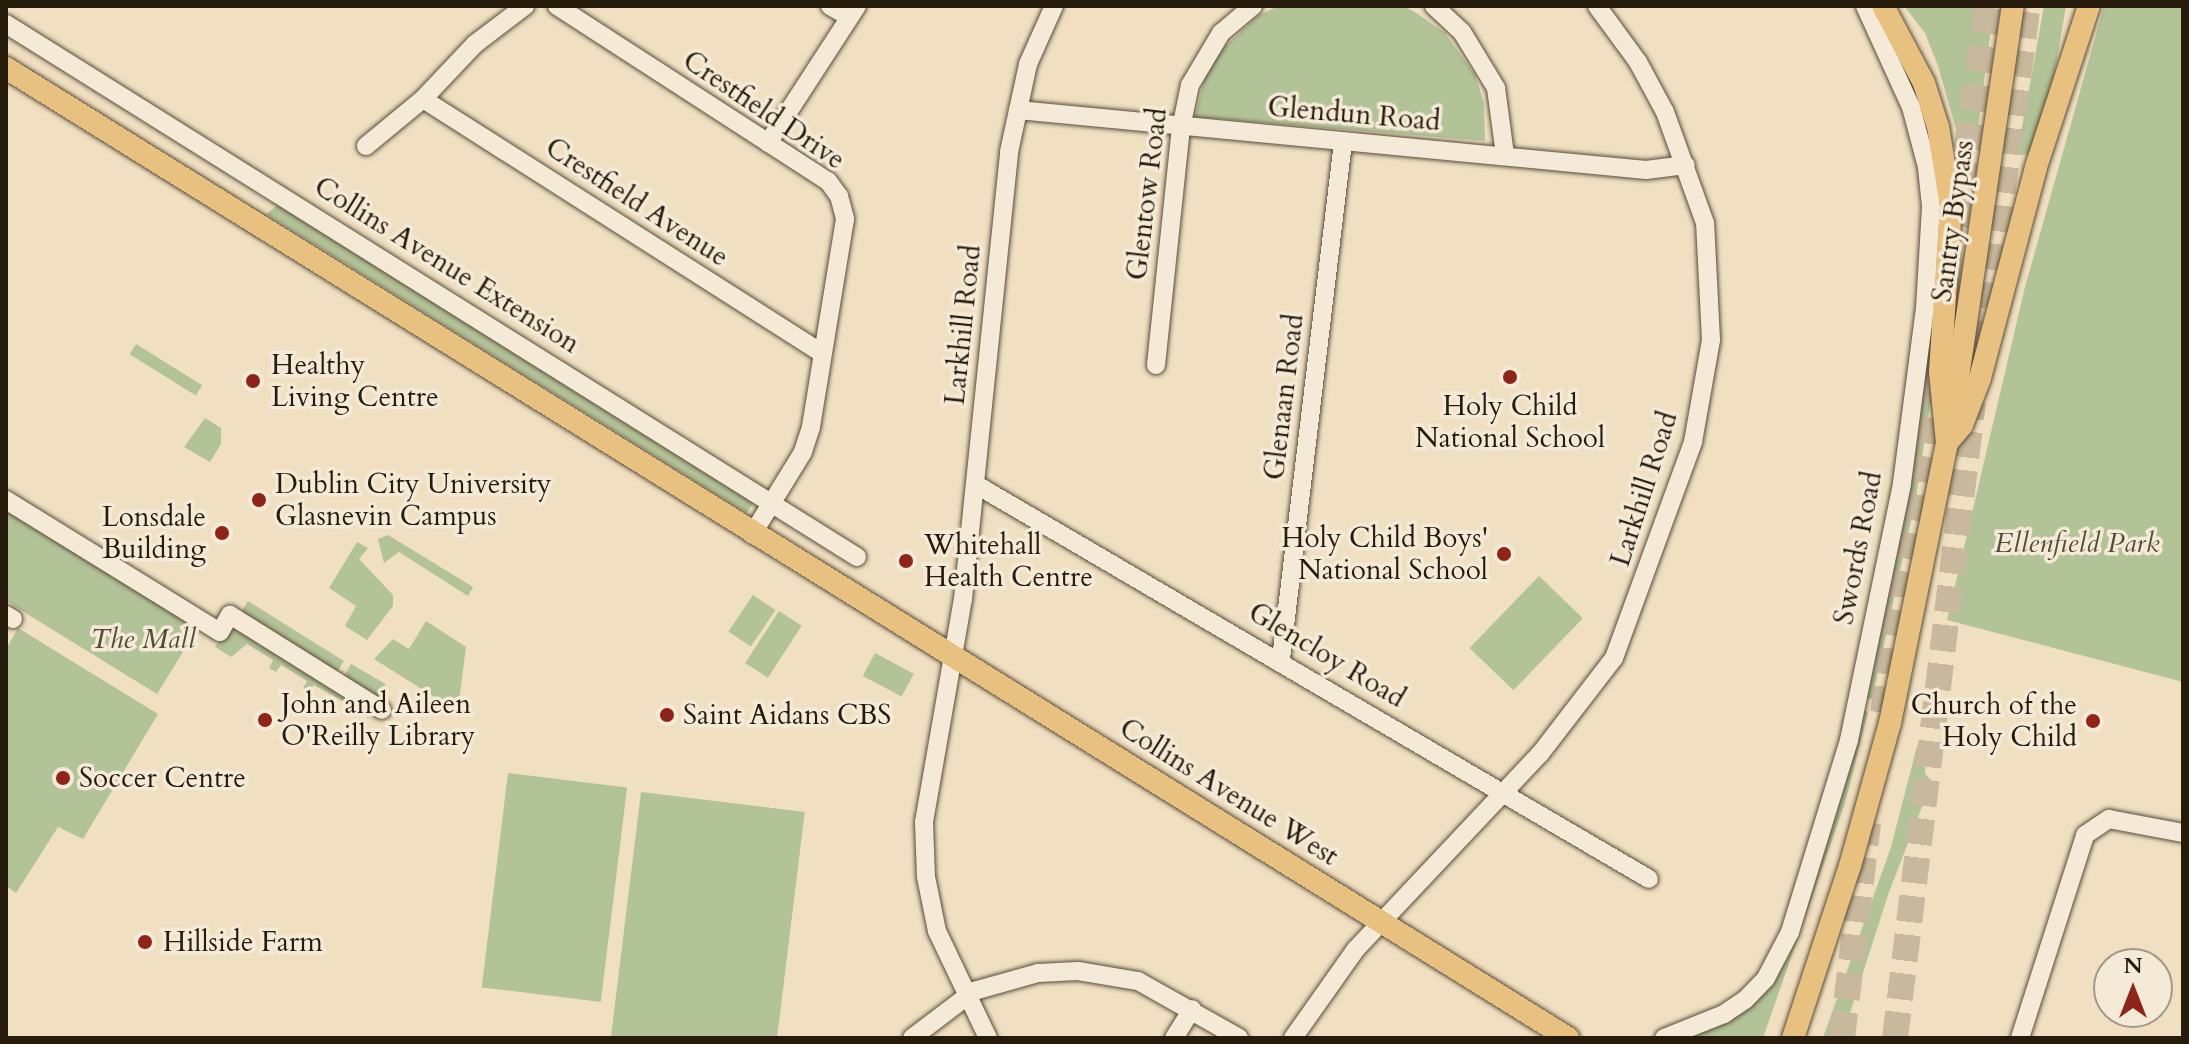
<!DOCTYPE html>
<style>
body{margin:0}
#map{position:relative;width:2189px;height:1044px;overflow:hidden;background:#f0dfc1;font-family:Cardo,serif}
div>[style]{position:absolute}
.green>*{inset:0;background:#b3c398;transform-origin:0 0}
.highway-tunnel>*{height:26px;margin-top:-13px;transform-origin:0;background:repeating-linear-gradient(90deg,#c8b89d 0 26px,transparent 0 39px)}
.roads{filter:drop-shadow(0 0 2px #594c39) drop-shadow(0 0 2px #594c39)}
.minor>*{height:18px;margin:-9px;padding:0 9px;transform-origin:9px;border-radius:9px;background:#f5ead7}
.major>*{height:22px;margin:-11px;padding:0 11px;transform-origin:11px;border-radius:11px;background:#e8c080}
.dots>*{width:22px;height:22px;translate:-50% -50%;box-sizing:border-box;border:4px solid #f5ead7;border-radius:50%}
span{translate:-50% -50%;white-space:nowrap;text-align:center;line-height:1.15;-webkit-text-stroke:7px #f5ead7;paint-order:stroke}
.street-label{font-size:28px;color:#271b0c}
.poi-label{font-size:28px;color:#271b0c}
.left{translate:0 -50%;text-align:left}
.right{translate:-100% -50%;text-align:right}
.park-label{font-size:28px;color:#514d36;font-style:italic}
.frame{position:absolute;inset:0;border:8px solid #271b0c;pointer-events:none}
.north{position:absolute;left:2093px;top:948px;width:80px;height:80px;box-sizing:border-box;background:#f5ead7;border:2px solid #a39786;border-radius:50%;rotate:0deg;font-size:22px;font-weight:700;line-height:32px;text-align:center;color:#271b0c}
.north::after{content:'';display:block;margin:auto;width:28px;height:36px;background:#8f2418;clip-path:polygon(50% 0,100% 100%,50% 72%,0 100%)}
</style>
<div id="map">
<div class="green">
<i style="clip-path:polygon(1279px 6px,1404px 6px,1418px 14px,1445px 33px,1475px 75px,1484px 103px,1485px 141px,1195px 117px,1205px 76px,1223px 48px,1259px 15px)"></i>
<i style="clip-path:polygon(1904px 6px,1994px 6px,1970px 188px,1963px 185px,1956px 129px,1938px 66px,1925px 33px)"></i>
<i style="clip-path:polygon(2044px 6px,2066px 6px,2052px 88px,2029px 154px,2017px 155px)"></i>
<i style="clip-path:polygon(2104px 6px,2183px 6px,2183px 682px,1947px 620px,2025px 287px)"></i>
<i style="clip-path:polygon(278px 205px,753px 503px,747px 513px,266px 214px)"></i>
<i style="clip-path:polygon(1933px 289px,1935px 371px,1916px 498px,1872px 699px,1865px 698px)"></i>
<i style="left:136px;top:344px;width:78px;height:12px;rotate:32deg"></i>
<i style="clip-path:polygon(205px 418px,221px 428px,221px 444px,210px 462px,184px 447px)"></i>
<i style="clip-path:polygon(6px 507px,199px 626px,157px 694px,6px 601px)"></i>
<i style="clip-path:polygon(388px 535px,473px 587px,468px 596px,399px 552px,384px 563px,378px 539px)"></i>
<i style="clip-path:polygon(357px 542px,368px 548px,359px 559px,393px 595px,393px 606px,367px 640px,345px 626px,356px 606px,329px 588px)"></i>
<i style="left:1539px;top:576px;width:61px;height:100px;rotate:44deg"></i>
<i style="left:753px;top:595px;width:27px;height:44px;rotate:34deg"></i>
<i style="left:248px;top:601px;width:113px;height:15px;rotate:32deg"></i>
<i style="left:779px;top:611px;width:27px;height:62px;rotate:33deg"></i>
<i style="clip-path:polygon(426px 621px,466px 647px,459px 701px,452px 708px,374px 659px,393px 639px,409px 649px)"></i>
<i style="clip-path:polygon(230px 623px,375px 711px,371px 717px,314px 685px,309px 692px,303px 688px,307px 681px,281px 665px,276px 672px,269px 668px,273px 660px,247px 644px,231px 657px,215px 647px)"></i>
<i style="clip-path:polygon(18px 628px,158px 714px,83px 839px,58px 827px,16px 893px,6px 886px,6px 649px)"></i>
<i style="left:875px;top:653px;width:44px;height:26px;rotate:28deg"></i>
<i style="left:351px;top:664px;width:40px;height:17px;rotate:30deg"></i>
<i style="clip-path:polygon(1861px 710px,1868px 712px,1845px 803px,1763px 1038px,1677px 1038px,1767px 986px)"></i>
<i style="clip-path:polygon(1917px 746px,1926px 747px,1925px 774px,1932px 781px,1889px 892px,1842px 1038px,1823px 1038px,1891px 847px)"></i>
<i style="left:508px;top:773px;width:120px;height:216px;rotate:7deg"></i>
<i style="left:641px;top:792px;width:165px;height:248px;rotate:7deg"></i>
</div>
<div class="highway-tunnel">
<i style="left:1955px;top:226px;width:222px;rotate:-81.5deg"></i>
<i style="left:1981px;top:347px;width:344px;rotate:-82.2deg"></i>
<i style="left:1883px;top:713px;width:361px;rotate:-81.6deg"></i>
<i style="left:1842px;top:1038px;width:217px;rotate:-83.1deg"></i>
<i style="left:1895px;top:1038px;width:641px;rotate:-83.01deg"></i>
</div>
<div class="roads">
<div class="minor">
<i style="left:557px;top:6px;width:323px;rotate:32.9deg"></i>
<i style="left:828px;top:181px;width:19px;rotate:54deg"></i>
<i style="left:839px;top:196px;width:24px;rotate:75deg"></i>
<i style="left:845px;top:219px;width:211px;rotate:99.3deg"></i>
<i style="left:811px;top:427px;width:26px;rotate:108deg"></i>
<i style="left:803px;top:452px;width:97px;rotate:121.6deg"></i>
<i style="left:830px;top:6px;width:22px;rotate:30deg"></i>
<i style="left:1434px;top:6px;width:38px;rotate:43deg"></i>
<i style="left:1462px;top:32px;width:66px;rotate:58.7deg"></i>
<i style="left:1496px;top:88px;width:68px;rotate:82.3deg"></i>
<i style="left:6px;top:24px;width:1004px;rotate:32.06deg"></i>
<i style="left:423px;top:99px;width:472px;rotate:32.5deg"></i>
<i style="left:1018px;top:110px;width:631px;rotate:5.46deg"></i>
<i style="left:1646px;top:170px;width:40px;rotate:-7.1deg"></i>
<i style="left:768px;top:143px;width:163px;rotate:-57deg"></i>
<i style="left:366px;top:146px;width:74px;rotate:-39.5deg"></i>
<i style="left:423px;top:99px;width:76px;rotate:-46.6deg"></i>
<i style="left:475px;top:44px;width:63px;rotate:-37.2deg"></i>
<i style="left:1156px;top:365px;width:238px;rotate:-84deg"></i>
<i style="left:1181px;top:128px;width:44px;rotate:-78.2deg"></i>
<i style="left:1190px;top:85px;width:61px;rotate:-59.2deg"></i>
<i style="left:1221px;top:33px;width:42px;rotate:-40.2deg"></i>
<i style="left:975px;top:484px;width:781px;rotate:30.37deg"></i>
<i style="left:6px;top:500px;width:251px;rotate:31.7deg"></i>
<i style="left:220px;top:632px;width:20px;rotate:-60deg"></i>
<i style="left:230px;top:615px;width:179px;rotate:32deg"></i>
<i style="left:6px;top:615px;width:8px;rotate:30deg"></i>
<i style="left:1281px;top:659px;width:521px;rotate:-83.16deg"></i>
<i style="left:912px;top:1038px;width:78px;rotate:-37.2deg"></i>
<i style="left:974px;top:991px;width:66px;rotate:-15.7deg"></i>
<i style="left:1038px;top:973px;width:40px;rotate:-2.9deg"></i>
<i style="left:1078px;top:971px;width:61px;rotate:9.5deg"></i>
<i style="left:1138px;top:981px;width:116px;rotate:29.4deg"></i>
<i style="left:988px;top:1038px;width:119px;rotate:-115.5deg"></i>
<i style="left:937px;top:931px;width:55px;rotate:-101.5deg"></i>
<i style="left:926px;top:877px;width:55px;rotate:-92.1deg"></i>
<i style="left:924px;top:822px;width:226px;rotate:-80.1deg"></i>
<i style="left:963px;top:599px;width:449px;rotate:-84.1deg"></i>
<i style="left:1009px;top:152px;width:90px;rotate:-77.8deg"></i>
<i style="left:1028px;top:64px;width:64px;rotate:-65.9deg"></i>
<i style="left:1174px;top:1038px;width:34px;rotate:-58deg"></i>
<i style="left:1293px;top:1038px;width:109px;rotate:-54.7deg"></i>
<i style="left:1356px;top:949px;width:268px;rotate:-46.7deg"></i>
<i style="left:1540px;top:754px;width:121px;rotate:-52.4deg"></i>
<i style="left:1614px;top:658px;width:230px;rotate:-69.9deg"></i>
<i style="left:1693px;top:442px;width:104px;rotate:-80deg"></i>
<i style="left:1711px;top:340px;width:117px;rotate:-92.9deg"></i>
<i style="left:1705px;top:223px;width:118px;rotate:-109.8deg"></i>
<i style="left:1665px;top:112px;width:57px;rotate:-118.4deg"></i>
<i style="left:1638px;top:62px;width:69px;rotate:-126.2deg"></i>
<i style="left:1664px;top:1038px;width:65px;rotate:-21.8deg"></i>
<i style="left:1724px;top:1014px;width:25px;rotate:-34deg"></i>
<i style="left:1745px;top:1000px;width:30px;rotate:-46deg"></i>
<i style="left:1766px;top:978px;width:52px;rotate:-62.4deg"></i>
<i style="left:1790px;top:932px;width:201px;rotate:-72.9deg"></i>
<i style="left:1849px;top:740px;width:262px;rotate:-78.3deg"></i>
<i style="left:1902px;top:483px;width:177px;rotate:-82.5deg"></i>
<i style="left:1925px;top:308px;width:102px;rotate:-86.6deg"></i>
<i style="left:1931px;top:206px;width:39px;rotate:-96deg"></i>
<i style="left:1927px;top:167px;width:62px;rotate:-104.9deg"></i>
<i style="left:1911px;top:107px;width:111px;rotate:-114.5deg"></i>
<i style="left:2020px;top:1038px;width:213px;rotate:-72.2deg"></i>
<i style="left:2085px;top:835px;width:29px;rotate:-34deg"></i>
<i style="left:2109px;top:819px;width:75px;rotate:10.7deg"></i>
</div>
<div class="major">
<i style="left:6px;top:68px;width:1839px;rotate:31.84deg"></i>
<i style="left:1952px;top:418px;width:416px;rotate:-81.6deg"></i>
<i style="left:1947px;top:443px;width:23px;rotate:-50deg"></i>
<i style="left:1962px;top:425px;width:50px;rotate:-69deg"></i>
<i style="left:1980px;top:378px;width:218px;rotate:-75.1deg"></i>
<i style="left:2036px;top:167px;width:169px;rotate:-71.8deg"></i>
<i style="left:1793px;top:1038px;width:181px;rotate:-71.7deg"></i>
<i style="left:1850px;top:866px;width:148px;rotate:-74.4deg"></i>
<i style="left:1890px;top:723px;width:286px;rotate:-78.5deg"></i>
<i style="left:1947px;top:443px;width:71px;rotate:-95.6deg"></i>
<i style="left:1940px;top:372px;width:166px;rotate:-86.2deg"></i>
<i style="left:1951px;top:206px;width:80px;rotate:-99.3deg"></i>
<i style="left:1938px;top:127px;width:46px;rotate:-107.7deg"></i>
<i style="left:1924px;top:83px;width:87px;rotate:-118deg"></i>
</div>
</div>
<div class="dots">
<i style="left:1510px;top:377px;background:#8f2418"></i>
<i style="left:253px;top:381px;background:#8f2418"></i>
<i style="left:259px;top:500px;background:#8f2418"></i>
<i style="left:222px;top:533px;background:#8f2418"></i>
<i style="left:1504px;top:554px;background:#8f2418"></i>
<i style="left:906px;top:561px;background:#8f2418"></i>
<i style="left:667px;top:715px;background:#8f2418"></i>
<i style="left:265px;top:720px;background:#8f2418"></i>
<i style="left:2093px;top:721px;background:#8f2418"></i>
<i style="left:63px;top:778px;background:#8f2418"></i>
<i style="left:145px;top:942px;background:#8f2418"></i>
</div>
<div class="street-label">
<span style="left:764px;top:110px;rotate:34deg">Crestfield Drive</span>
<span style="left:1354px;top:114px;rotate:5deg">Glendun Road</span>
<span style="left:1147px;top:194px;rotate:-83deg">Glentow Road</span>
<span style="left:637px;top:202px;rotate:33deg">Crestfield Avenue</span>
<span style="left:1953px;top:221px;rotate:-82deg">Santry Bypass</span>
<span style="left:447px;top:265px;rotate:32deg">Collins Avenue Extension</span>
<span style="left:963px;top:325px;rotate:-84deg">Larkhill Road</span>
<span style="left:1284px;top:397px;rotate:-83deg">Glenaan Road</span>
<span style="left:1644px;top:489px;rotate:-72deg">Larkhill Road</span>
<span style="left:1858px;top:548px;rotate:-79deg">Swords Road</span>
<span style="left:1327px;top:655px;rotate:31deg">Glencloy Road</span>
<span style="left:1229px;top:792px;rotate:32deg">Collins Avenue West</span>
</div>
<div class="poi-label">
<span class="left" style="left:271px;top:381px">Healthy<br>Living Centre</span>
<span style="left:1510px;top:422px">Holy Child<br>National School</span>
<span class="left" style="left:275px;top:500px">Dublin City University<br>Glasnevin Campus</span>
<span class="right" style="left:206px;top:533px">Lonsdale<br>Building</span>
<span class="right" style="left:1488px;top:554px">Holy Child Boys'<br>National School</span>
<span class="left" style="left:924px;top:561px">Whitehall<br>Health Centre</span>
<span class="left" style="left:281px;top:720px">John and Aileen<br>O'Reilly Library</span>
<span class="right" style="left:2077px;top:721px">Church of the<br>Holy Child</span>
<span class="left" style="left:683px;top:715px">Saint Aidans CBS</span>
<span class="left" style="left:79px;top:778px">Soccer Centre</span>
<span class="left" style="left:163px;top:942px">Hillside Farm</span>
</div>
<div class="park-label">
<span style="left:2077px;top:543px">Ellenfield Park</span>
<span style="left:143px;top:639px">The Mall</span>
</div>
<div class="frame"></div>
<div class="north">N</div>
</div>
